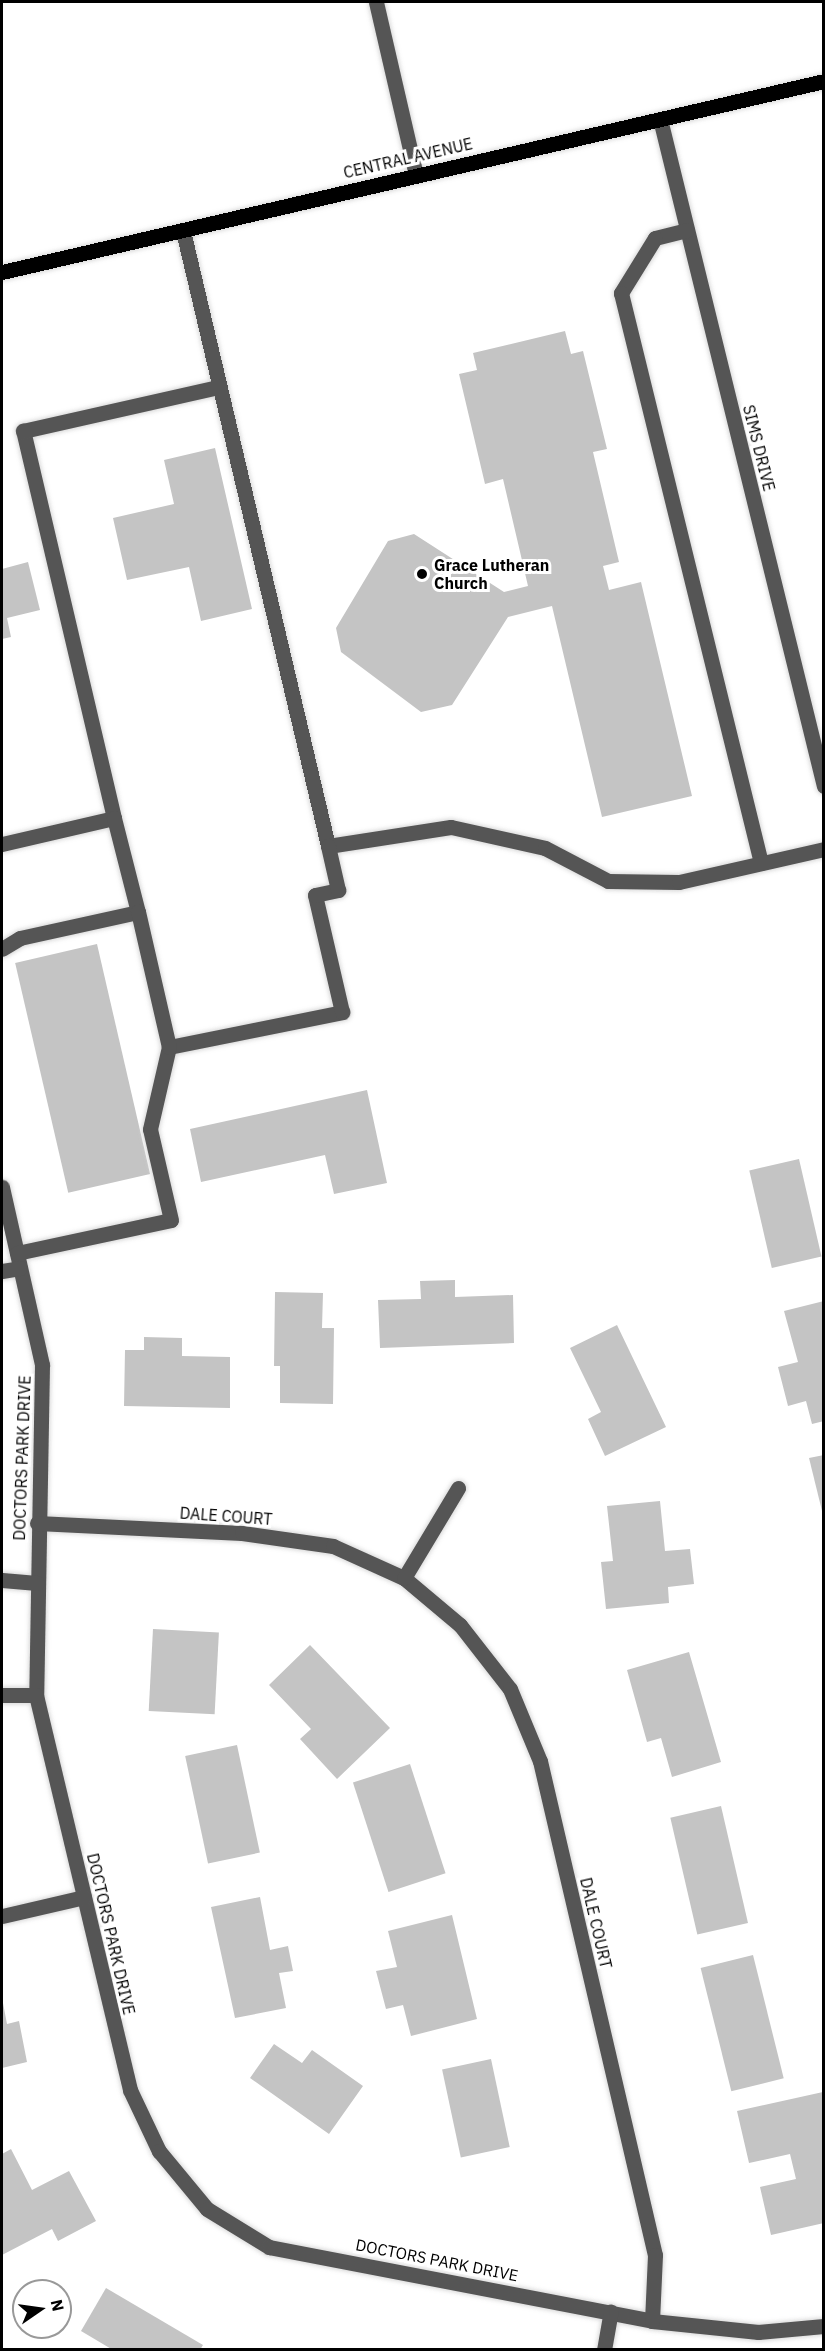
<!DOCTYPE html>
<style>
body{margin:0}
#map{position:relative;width:825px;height:2351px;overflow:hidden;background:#fff;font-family:"IBM Plex Sans",sans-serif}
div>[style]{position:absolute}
.building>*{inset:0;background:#c4c4c4;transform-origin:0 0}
.roads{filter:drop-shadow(0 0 2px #dbdbdb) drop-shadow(0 0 2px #dbdbdb)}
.minor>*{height:15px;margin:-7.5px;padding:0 7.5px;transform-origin:7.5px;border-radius:7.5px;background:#555}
.major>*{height:15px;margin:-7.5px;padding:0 7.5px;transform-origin:7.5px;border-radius:7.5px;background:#000}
.dots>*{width:16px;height:16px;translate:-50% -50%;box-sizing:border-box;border:3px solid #fff;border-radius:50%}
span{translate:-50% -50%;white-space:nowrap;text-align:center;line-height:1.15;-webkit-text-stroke:6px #fff;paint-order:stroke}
.street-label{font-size:16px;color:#000}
.poi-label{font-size:16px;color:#000;font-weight:700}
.left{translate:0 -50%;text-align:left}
.frame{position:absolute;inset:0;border:3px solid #000;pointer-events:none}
.north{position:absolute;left:12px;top:2279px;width:60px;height:60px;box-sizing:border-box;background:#fff;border:2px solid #999;border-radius:50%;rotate:77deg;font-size:16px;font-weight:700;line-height:24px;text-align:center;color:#000}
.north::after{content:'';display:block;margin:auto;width:21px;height:27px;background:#000;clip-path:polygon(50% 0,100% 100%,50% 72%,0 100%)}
</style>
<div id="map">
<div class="building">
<i style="clip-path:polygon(565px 331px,571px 354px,583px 351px,607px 449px,593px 452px,619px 562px,603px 566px,609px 590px,641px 582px,692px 796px,602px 817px,552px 606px,508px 617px,452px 705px,421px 712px,341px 652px,336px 628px,388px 541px,414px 534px,504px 592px,528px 586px,503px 479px,485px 484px,459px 374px,477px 370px,473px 353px)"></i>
<i style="clip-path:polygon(215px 448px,252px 609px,201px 621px,189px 567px,127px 580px,113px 518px,174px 504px,164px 460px)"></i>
<i style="clip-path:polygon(28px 562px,40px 610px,7px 618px,11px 637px,2px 639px,2px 569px)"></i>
<i style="left:97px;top:944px;width:236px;height:84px;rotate:77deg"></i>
<i style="clip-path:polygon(367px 1090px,387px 1183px,334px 1194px,325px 1155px,201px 1182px,190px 1129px)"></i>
<i style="left:799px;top:1159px;width:100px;height:51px;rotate:77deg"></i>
<i style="clip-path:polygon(455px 1280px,455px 1297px,513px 1295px,514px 1343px,380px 1348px,378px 1300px,421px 1299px,420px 1281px)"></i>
<i style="clip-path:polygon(275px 1292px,323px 1293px,322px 1328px,334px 1328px,333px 1404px,280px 1403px,280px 1366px,274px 1366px)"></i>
<i style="clip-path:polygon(824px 1301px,824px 1421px,812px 1424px,806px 1401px,788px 1406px,778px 1367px,798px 1362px,784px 1311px)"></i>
<i style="clip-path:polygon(617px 1325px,666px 1427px,605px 1456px,588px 1419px,601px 1412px,570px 1348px)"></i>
<i style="clip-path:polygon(144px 1337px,182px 1338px,182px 1356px,230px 1357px,230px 1408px,124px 1406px,125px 1350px,144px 1350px)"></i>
<i style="clip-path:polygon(824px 1455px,824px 1515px,823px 1515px,809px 1458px)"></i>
<i style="clip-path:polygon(660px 1501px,665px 1551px,690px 1549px,694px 1584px,668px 1587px,669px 1603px,606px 1609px,601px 1562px,613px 1561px,607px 1506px)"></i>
<i style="left:153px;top:1629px;width:66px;height:82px;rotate:3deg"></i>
<i style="clip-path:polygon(310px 1645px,390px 1728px,337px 1779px,300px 1739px,311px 1729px,269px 1685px)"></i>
<i style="clip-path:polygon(689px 1652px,721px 1762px,672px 1777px,661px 1738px,647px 1742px,627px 1670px)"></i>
<i style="left:237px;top:1745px;width:110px;height:53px;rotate:78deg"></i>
<i style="left:410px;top:1764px;width:115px;height:60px;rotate:72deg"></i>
<i style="left:721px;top:1806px;width:120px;height:52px;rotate:77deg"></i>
<i style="clip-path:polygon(260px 1897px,270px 1950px,288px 1946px,293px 1971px,279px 1973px,286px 2008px,235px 2018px,211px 1907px)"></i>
<i style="clip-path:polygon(452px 1915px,477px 2019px,411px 2036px,403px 2005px,386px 2009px,376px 1971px,397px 1967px,388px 1931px)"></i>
<i style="left:753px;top:1955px;width:127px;height:54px;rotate:76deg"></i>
<i style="clip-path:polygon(3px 2003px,7px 2024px,19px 2021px,27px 2062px,2px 2068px)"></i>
<i style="clip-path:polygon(274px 2044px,302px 2063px,312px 2050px,363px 2086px,329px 2134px,250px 2078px)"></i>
<i style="left:491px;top:2059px;width:90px;height:50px;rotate:78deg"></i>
<i style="clip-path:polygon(823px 2092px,824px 2223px,771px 2235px,760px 2187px,796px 2179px,790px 2154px,749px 2163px,737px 2111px)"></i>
<i style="clip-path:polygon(11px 2149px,32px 2190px,69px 2171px,96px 2221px,58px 2241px,52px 2229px,2px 2255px,2px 2154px)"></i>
<i style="clip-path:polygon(106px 2288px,203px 2345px,200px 2350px,113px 2350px,81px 2331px)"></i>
</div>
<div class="roads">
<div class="minor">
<i style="left:376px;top:2px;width:178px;rotate:77deg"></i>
<i style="left:660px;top:119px;width:687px;rotate:76.19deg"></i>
<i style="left:687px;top:230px;width:33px;rotate:166deg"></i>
<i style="left:655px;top:238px;width:65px;rotate:121.7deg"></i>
<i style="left:621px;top:293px;width:587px;rotate:76.2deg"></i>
<i style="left:183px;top:231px;width:632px;rotate:76.73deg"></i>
<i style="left:328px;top:846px;width:124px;rotate:-8.8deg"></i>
<i style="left:451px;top:827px;width:96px;rotate:12.6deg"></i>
<i style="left:545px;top:848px;width:71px;rotate:27.6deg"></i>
<i style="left:608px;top:881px;width:71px;rotate:0.8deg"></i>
<i style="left:679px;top:882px;width:149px;rotate:-12.8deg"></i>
<i style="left:114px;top:818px;width:398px;rotate:-103.2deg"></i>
<i style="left:23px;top:431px;width:201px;rotate:-12.7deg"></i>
<i style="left:2px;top:844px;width:115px;rotate:-13.1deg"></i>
<i style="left:114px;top:818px;width:97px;rotate:75.7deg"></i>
<i style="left:138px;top:912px;width:121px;rotate:167.6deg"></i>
<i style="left:20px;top:938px;width:21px;rotate:149deg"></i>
<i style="left:169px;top:1047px;width:177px;rotate:-11.4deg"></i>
<i style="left:342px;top:1012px;width:120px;rotate:-103deg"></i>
<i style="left:315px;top:895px;width:24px;rotate:-12deg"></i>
<i style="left:338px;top:890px;width:45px;rotate:-102.8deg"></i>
<i style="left:2px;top:1187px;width:182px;rotate:77.3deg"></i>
<i style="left:42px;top:1365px;width:330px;rotate:91deg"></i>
<i style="left:36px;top:1695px;width:406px;rotate:76.6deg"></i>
<i style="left:130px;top:2090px;width:68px;rotate:64.6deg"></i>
<i style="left:159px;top:2151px;width:75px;rotate:50.4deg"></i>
<i style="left:207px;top:2209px;width:73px;rotate:31.5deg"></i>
<i style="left:269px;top:2247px;width:390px;rotate:10.9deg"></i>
<i style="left:652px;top:2321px;width:107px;rotate:5.9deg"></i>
<i style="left:758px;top:2332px;width:66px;rotate:-5.2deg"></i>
<i style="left:17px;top:1253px;width:157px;rotate:-12.1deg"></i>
<i style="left:171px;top:1220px;width:93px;rotate:-103deg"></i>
<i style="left:150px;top:1129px;width:84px;rotate:-77deg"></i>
<i style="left:169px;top:1047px;width:139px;rotate:-102.9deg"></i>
<i style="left:2px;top:1271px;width:18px;rotate:-9deg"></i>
<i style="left:37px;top:1523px;width:205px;rotate:2.8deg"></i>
<i style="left:242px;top:1533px;width:92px;rotate:8.1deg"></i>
<i style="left:333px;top:1546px;width:78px;rotate:24.3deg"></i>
<i style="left:404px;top:1578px;width:73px;rotate:40deg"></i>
<i style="left:460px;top:1625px;width:81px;rotate:52deg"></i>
<i style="left:510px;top:1689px;width:78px;rotate:67.4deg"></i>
<i style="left:540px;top:1761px;width:507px;rotate:76.9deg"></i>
<i style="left:655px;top:2255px;width:66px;rotate:92.6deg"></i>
<i style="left:404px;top:1578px;width:105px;rotate:-59deg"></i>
<i style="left:2px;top:1580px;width:35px;rotate:5deg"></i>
<i style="left:2px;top:1695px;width:34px"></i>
<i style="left:2px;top:1916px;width:84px;rotate:-13deg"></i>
<i style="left:604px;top:2350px;width:39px;rotate:-80deg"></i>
</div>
<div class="major">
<i style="left:2px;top:272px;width:844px;rotate:-13.08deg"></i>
</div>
</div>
<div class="dots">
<i style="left:422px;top:574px;background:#000"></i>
</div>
<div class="street-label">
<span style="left:408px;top:158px;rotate:-13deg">CENTRAL AVENUE</span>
<span style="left:759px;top:448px;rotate:76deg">SIMS DRIVE</span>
<span style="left:22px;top:1458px;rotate:-88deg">DOCTORS PARK DRIVE</span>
<span style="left:226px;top:1516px;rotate:4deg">DALE COURT</span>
<span style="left:596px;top:1923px;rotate:77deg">DALE COURT</span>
<span style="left:111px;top:1934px;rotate:77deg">DOCTORS PARK DRIVE</span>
<span style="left:437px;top:2260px;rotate:11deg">DOCTORS PARK DRIVE</span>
</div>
<div class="poi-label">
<span class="left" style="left:434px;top:574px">Grace Lutheran<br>Church</span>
</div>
<div class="frame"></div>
<div class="north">N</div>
</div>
